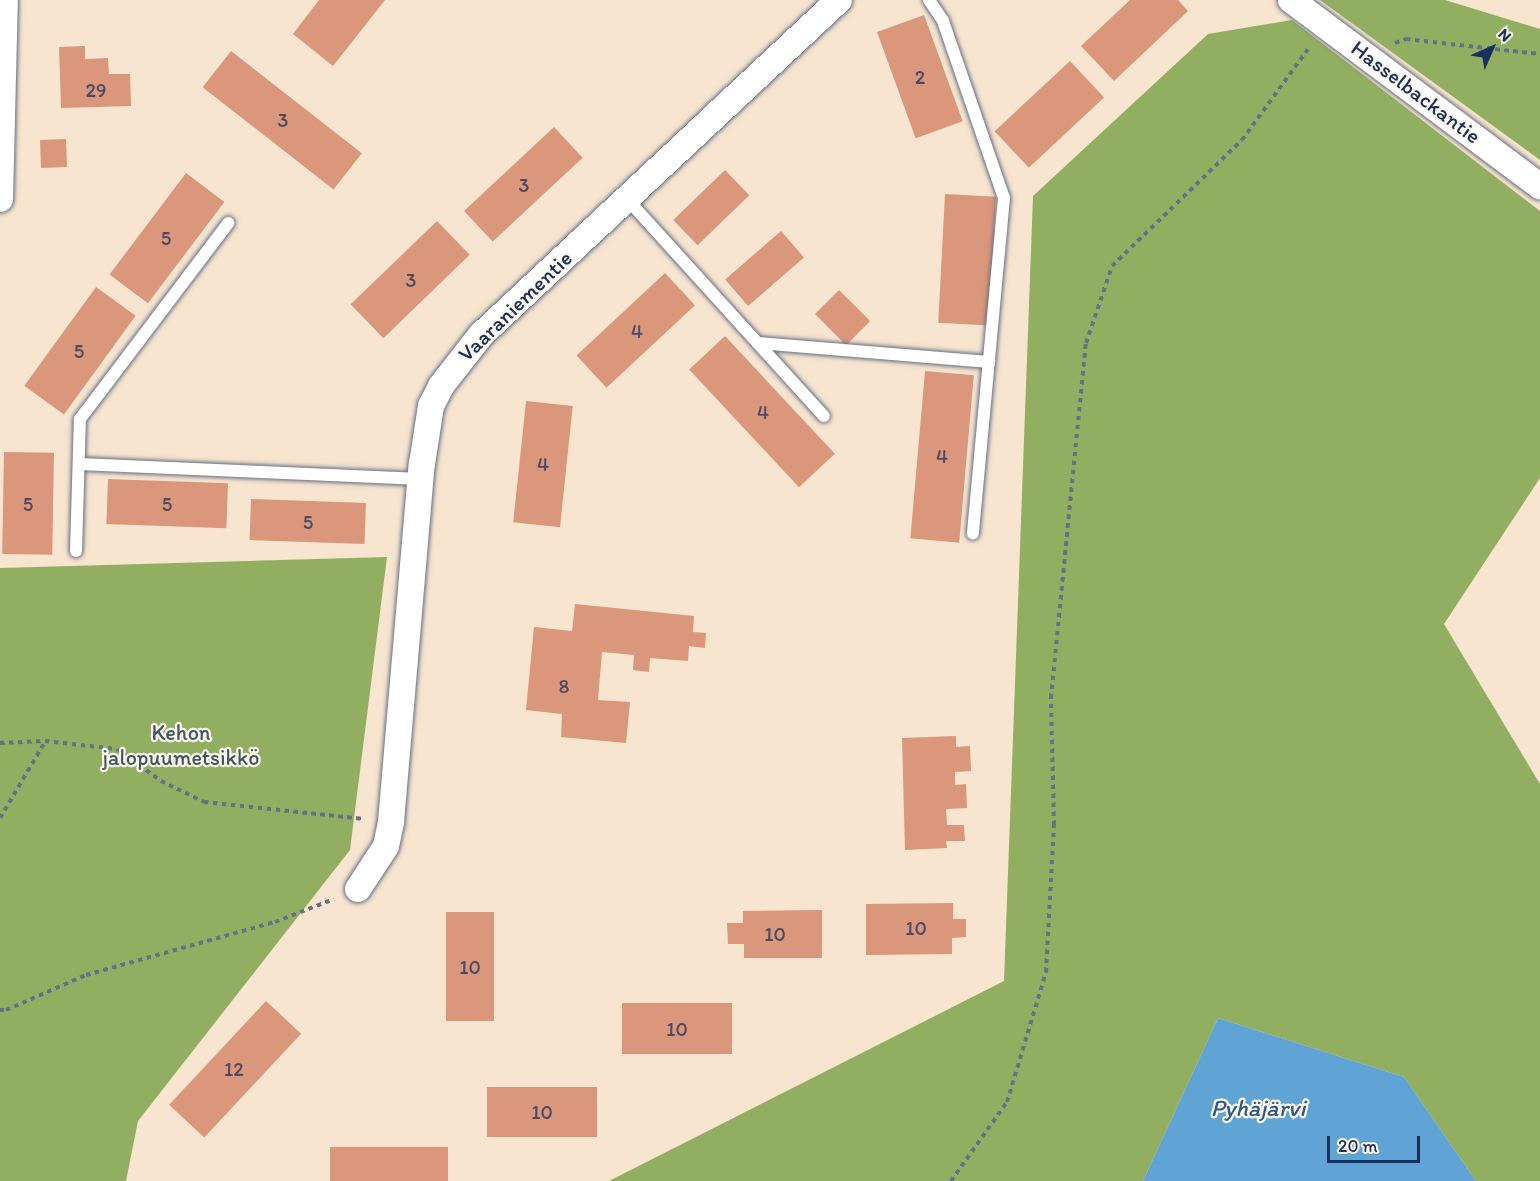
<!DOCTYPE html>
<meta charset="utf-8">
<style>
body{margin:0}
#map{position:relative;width:1540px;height:1181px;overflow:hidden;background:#f7e5cf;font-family:Itim,sans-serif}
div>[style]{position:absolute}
.forest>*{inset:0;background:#92af61}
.water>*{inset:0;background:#5fa4d4}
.building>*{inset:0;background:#db977b;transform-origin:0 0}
.path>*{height:4px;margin-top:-2px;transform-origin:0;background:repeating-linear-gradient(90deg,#686f86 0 4.5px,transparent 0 9px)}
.roads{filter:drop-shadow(0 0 2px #686f86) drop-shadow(0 0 2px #686f86)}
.lane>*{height:12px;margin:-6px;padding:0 6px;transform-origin:6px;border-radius:6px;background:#fff}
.street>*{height:26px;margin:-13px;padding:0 13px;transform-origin:13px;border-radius:13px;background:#fff}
span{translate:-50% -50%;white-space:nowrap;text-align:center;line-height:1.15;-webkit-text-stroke:4.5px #fbf7ec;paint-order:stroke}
.number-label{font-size:20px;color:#4b4965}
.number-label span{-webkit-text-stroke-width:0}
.street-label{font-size:22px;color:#1b2f5e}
.park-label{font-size:22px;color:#425662}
.water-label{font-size:24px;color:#335887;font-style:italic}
.north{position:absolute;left:1462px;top:18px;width:60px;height:60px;-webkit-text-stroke:4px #fbf7ec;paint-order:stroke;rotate:45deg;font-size:16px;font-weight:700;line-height:24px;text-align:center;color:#1b2f5e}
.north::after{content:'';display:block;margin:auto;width:21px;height:27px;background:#1b2f5e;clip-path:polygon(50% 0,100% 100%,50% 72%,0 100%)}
.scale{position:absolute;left:1327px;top:1136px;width:93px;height:27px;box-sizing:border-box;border:3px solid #1b2f5e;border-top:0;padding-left:8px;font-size:18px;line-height:21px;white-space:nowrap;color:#1b2f5e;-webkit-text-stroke:4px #fbf7ec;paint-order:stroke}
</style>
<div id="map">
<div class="forest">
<i style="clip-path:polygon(1320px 0,1445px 0,1540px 29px,1540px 160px)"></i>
<i style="clip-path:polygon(1292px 20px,1540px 211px,1540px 478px,1444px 624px,1540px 784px,1540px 1181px,1476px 1181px,1404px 1077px,1218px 1018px,1143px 1181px,609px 1181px,1004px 981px,1033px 196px,1208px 34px)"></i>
<i style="clip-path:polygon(387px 557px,350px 850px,138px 1121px,126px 1181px,0 1181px,0 568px)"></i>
</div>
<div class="water">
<i style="clip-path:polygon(1218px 1018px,1404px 1077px,1476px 1181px,1143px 1181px)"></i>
</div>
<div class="building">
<i style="clip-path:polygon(319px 0,385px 0,333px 66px,293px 34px)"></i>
<i style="clip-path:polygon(1130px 0,1178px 0,1188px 11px,1114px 81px,1081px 46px)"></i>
<i style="left:924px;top:15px;width:113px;height:50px;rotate:70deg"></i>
<i style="clip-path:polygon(85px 46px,85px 59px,108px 58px,109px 74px,130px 74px,131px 106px,61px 108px,59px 47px)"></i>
<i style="left:231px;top:51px;width:166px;height:46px;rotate:38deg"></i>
<i style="left:1070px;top:61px;width:50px;height:103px;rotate:47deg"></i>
<i style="left:554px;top:127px;width:42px;height:123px;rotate:47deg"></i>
<i style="left:66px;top:139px;width:28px;height:26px;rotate:88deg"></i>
<i style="left:725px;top:170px;width:35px;height:72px;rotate:46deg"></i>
<i style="left:186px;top:173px;width:48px;height:127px;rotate:37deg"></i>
<i style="left:945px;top:194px;width:51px;height:129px;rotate:3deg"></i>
<i style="left:437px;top:221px;width:47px;height:120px;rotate:46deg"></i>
<i style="left:781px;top:231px;width:35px;height:74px;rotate:49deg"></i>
<i style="left:665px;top:273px;width:44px;height:121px;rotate:47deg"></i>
<i style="left:96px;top:287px;width:49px;height:122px;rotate:36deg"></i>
<i style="left:839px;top:290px;width:44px;height:34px;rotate:45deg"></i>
<i style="left:725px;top:336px;width:161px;height:49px;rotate:47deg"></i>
<i style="left:925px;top:371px;width:49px;height:168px;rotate:5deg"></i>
<i style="left:526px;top:401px;width:47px;height:122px;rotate:6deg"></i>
<i style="left:4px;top:452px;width:50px;height:102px;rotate:1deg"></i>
<i style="left:108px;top:479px;width:120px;height:45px;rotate:2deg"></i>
<i style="left:251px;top:499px;width:115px;height:41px;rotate:2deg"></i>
<i style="clip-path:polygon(575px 604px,694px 616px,693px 632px,706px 633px,705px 648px,689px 646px,688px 661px,650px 658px,649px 672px,633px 670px,634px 655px,602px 652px,598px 700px,630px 702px,626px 743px,561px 737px,562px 714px,526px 710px,534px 627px,572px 631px)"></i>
<i style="clip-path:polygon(956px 736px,956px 747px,970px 746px,971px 771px,955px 772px,955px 785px,966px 784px,967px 808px,946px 809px,947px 825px,964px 825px,965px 841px,946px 841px,947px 848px,905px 850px,902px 738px)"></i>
<i style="clip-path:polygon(953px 903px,953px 919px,966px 919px,966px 937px,952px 938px,952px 954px,866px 955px,866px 904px)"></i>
<i style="clip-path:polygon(822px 910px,822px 958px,744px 958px,744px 944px,728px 944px,727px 923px,743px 923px,743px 911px)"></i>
<i style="left:446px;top:912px;width:48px;height:109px"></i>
<i style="left:266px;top:1001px;width:48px;height:142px;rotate:43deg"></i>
<i style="left:622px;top:1003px;width:110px;height:51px"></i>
<i style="left:487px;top:1087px;width:110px;height:50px"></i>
<i style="left:330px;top:1147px;width:118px;height:34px"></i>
</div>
<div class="path">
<i style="left:1395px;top:43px;width:12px;rotate:-20deg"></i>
<i style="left:1406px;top:39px;width:135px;rotate:6.4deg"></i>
<i style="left:0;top:743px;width:45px;rotate:-2.5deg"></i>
<i style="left:45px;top:741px;width:72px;rotate:6.3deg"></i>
<i style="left:117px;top:749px;width:54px;rotate:36deg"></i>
<i style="left:161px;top:781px;width:48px;rotate:26deg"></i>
<i style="left:204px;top:802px;width:161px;rotate:6.1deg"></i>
<i style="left:0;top:818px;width:88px;rotate:-59.4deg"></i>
<i style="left:0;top:1010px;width:6px"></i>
<i style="left:6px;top:1010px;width:87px;rotate:-23.6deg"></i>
<i style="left:86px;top:975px;width:196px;rotate:-15.7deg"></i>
<i style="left:275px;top:922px;width:63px;rotate:-21.3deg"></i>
<i style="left:951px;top:1181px;width:97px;rotate:-54.7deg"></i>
<i style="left:1007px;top:1102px;width:136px;rotate:-73.3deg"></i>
<i style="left:1046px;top:972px;width:147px;rotate:-86.9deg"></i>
<i style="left:1054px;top:825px;width:127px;rotate:-91.4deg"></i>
<i style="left:1051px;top:698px;width:357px;rotate:-84.4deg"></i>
<i style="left:1086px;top:343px;width:81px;rotate:-71.3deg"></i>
<i style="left:1112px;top:266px;width:181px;rotate:-44.1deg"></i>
<i style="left:1242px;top:140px;width:112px;rotate:-54deg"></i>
</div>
<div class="roads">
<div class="lane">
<i style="left:929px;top:0;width:25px;rotate:56deg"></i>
<i style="left:943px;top:21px;width:187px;rotate:71deg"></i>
<i style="left:1004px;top:198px;width:337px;rotate:95.3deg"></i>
<i style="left:627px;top:199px;width:293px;rotate:47.8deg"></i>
<i style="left:758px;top:343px;width:232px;rotate:4.7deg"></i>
<i style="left:80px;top:464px;width:341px;rotate:2.5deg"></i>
<i style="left:76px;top:551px;width:132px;rotate:-88.3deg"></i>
<i style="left:80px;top:419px;width:246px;rotate:-52.9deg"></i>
</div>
<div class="street">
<i style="left:1291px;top:0;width:311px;rotate:36.8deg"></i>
<i style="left:0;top:199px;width:199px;rotate:-88.6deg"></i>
<i style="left:358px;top:889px;width:51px;rotate:-56.9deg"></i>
<i style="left:386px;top:846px;width:25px;rotate:-78deg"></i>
<i style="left:391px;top:822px;width:359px;rotate:-85.1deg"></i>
<i style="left:422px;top:464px;width:59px;rotate:-81.2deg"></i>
<i style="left:431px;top:406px;width:22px;rotate:-63deg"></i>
<i style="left:441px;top:386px;width:65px;rotate:-51.9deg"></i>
<i style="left:481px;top:335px;width:490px;rotate:-43.1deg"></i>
</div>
</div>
<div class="number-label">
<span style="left:920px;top:77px">2</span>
<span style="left:96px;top:90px">29</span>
<span style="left:283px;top:120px">3</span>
<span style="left:524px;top:185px">3</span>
<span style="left:166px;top:238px">5</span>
<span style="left:411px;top:280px">3</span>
<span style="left:637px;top:331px">4</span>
<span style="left:79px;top:351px">5</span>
<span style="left:763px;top:412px">4</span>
<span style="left:942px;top:456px">4</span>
<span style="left:543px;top:464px">4</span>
<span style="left:28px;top:504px">5</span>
<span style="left:167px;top:504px">5</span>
<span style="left:308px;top:522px">5</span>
<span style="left:564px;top:686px">8</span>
<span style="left:916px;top:928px">10</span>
<span style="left:775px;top:934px">10</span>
<span style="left:470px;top:967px">10</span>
<span style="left:677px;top:1029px">10</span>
<span style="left:234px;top:1069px">12</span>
<span style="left:542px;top:1112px">10</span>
</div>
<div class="street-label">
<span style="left:1416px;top:92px;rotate:37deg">Hasselbackantie</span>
<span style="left:515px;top:306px;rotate:-44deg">Vaaraniementie</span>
</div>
<div class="park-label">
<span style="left:181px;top:745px">Kehon<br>jalopuumetsikkö</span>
</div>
<div class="water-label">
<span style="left:1258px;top:1108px">Pyhäjärvi</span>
</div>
<div class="north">N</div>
<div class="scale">20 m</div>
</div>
